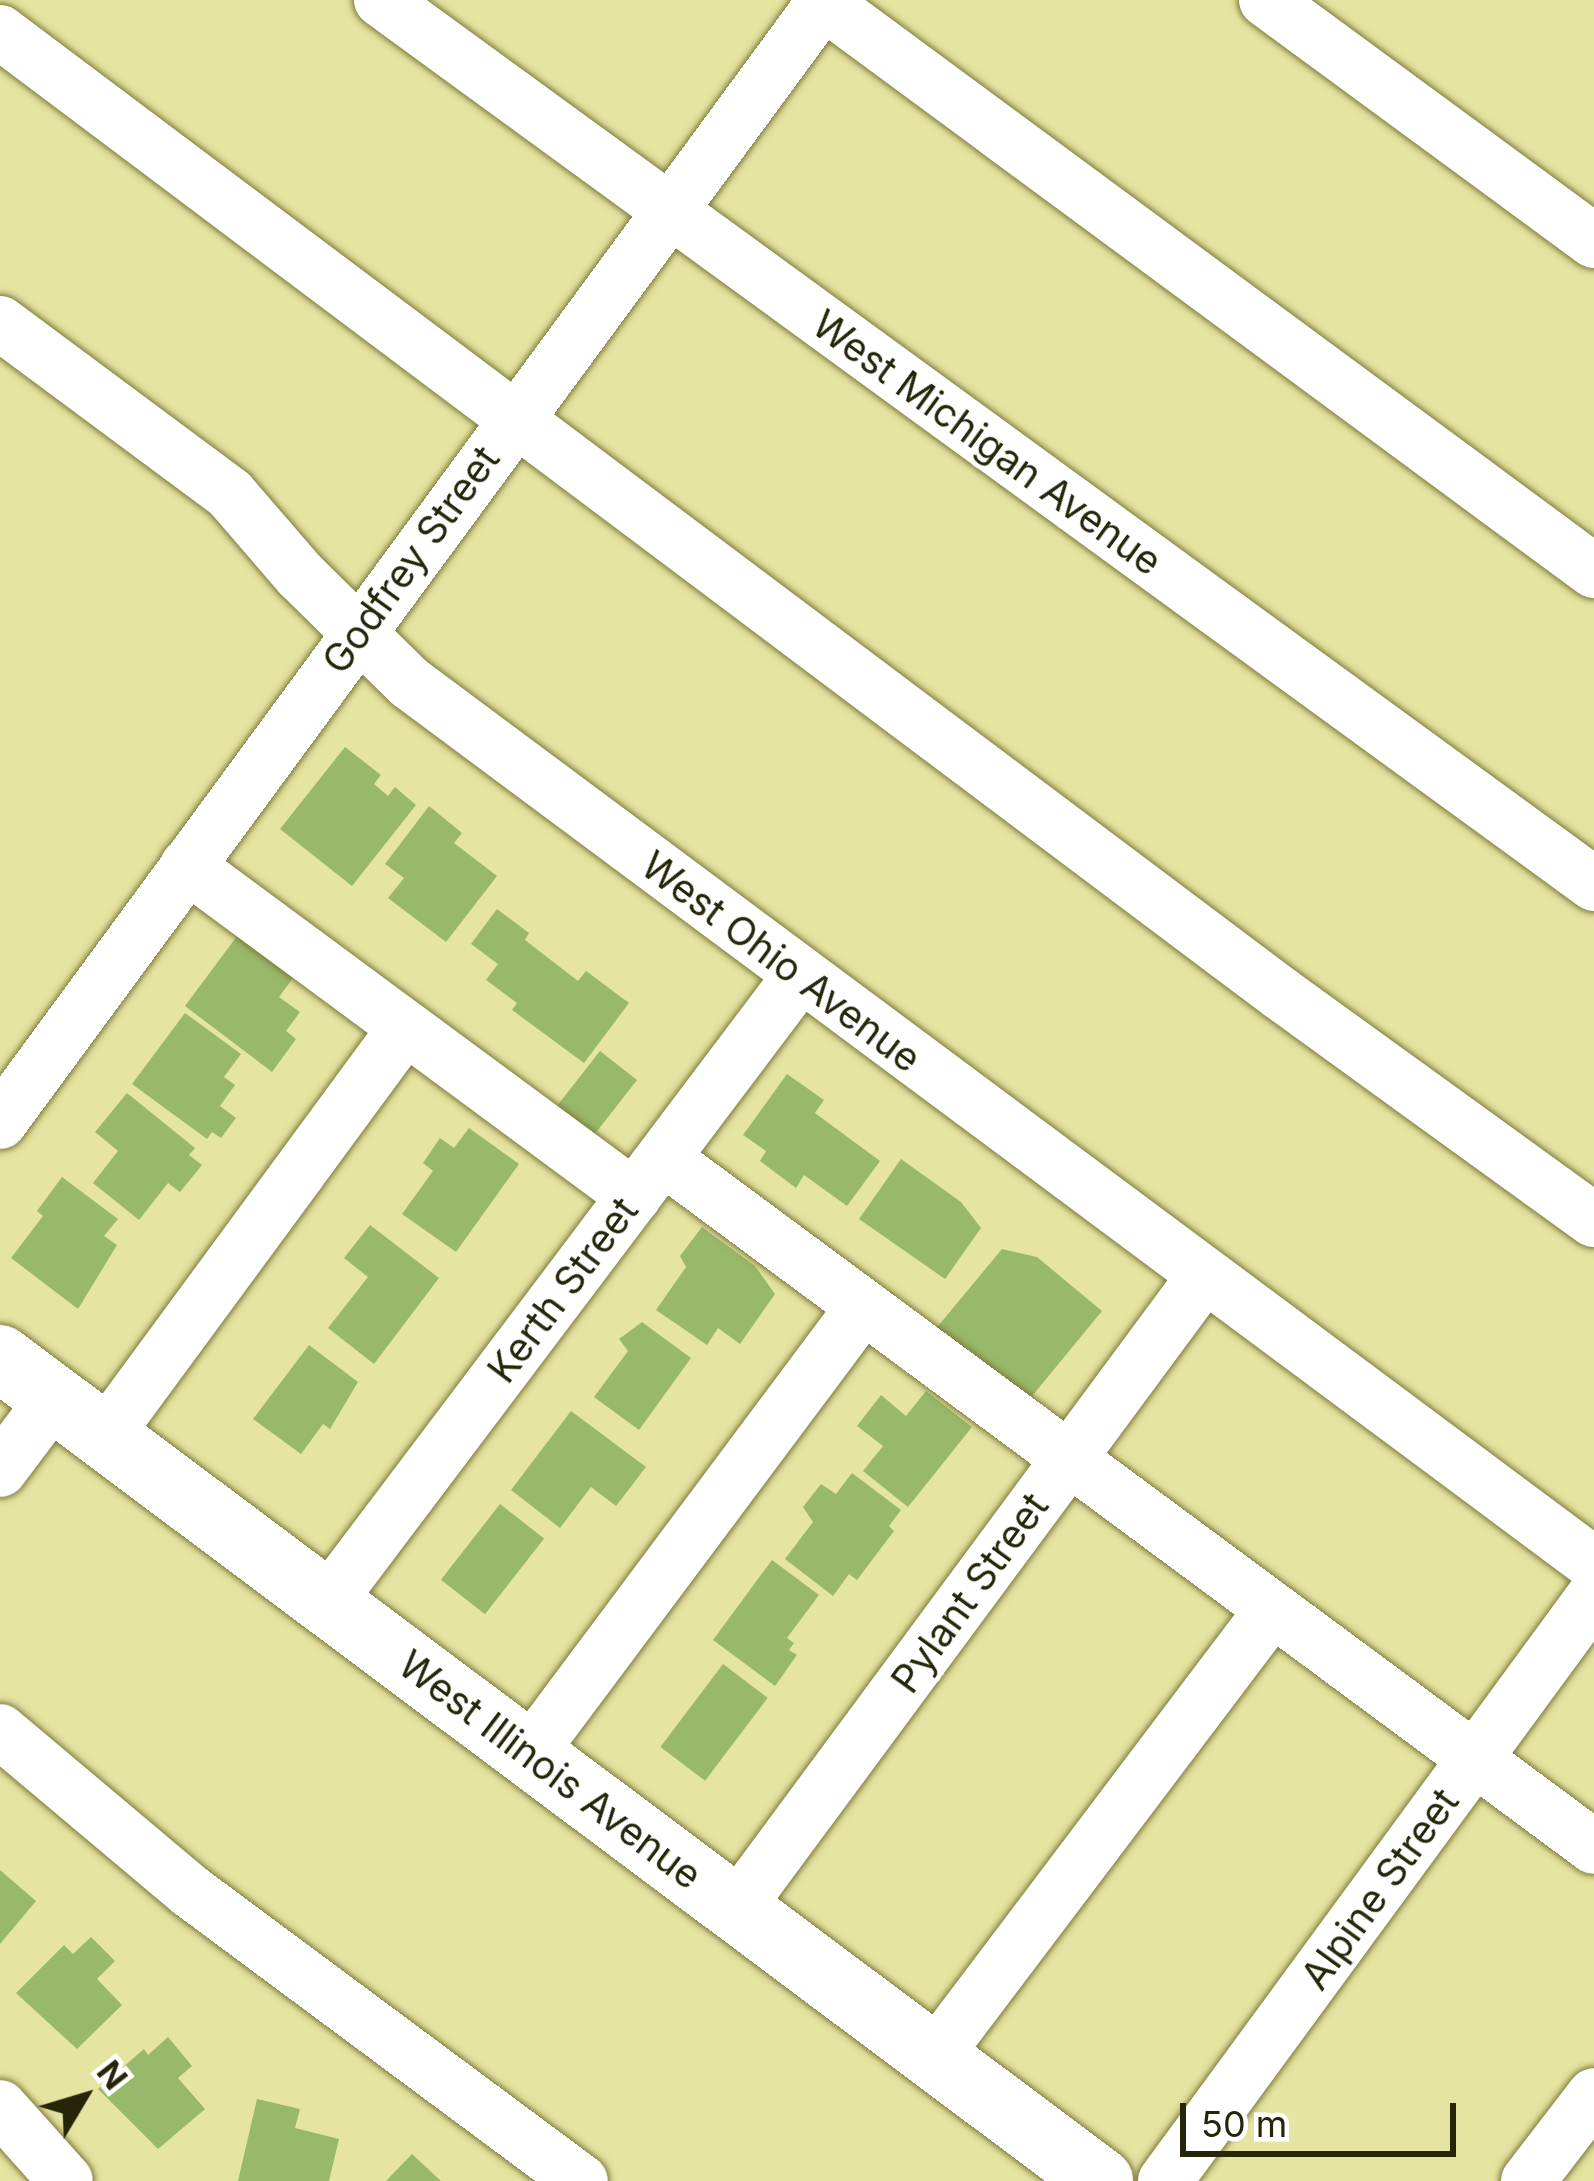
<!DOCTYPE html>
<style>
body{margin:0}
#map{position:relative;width:1594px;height:2181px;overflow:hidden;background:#e6e4a1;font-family:Inter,sans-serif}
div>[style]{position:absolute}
.building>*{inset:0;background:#99b96a;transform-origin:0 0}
.roads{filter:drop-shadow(0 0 3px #7d7b3b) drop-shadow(0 0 3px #7d7b3b)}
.minor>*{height:54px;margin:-27px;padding:0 27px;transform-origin:27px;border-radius:27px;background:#fff}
.major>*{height:66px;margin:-33px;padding:0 33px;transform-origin:33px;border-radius:33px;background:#fff}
span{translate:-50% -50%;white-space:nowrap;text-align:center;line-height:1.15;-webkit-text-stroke:9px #fff;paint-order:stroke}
.street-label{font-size:39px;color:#262409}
.north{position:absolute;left:24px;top:2037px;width:120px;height:120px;-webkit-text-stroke:9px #fff;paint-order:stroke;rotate:52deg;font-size:33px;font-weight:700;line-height:48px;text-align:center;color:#262409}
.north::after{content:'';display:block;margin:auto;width:42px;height:54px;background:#262409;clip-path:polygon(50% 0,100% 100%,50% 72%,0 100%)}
.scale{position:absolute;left:1180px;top:2103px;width:276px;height:54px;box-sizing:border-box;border:6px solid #262409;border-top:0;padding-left:15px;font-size:36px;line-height:42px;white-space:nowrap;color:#262409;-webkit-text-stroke:9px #fff;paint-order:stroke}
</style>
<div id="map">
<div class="building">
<i style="clip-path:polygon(345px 747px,381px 775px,374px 784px,388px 796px,395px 787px,416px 805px,352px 886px,280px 829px)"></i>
<i style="clip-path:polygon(429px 806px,462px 833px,454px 843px,497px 876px,446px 942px,388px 898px,404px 878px,385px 864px)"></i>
<i style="clip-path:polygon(497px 909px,529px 933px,525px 940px,578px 981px,586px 971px,629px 1003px,584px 1063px,512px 1010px,517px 1003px,486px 980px,498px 964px,471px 944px)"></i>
<i style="clip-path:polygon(243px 928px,299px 970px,279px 997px,300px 1012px,286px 1031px,296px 1039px,272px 1072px,185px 1006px)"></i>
<i style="clip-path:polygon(185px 1013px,241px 1054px,224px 1077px,235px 1085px,220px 1106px,236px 1118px,221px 1138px,212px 1132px,207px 1139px,132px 1084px)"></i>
<i style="left:600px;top:1051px;width:47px;height:81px;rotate:38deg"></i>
<i style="clip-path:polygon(787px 1074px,824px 1100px,815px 1113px,880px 1161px,847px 1206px,804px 1175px,796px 1188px,760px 1161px,766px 1151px,743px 1135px)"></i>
<i style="clip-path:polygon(127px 1093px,195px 1148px,189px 1155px,202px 1165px,180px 1192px,168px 1183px,139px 1220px,93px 1183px,118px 1151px,95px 1132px)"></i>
<i style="clip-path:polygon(469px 1128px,519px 1164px,456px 1252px,402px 1214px,433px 1171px,423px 1163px,440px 1138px,454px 1148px)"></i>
<i style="clip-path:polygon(901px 1159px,961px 1202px,981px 1228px,945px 1279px,859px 1219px)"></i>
<i style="clip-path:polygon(62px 1177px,118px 1219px,104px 1236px,117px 1245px,78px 1309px,11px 1258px,43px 1216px,37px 1211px)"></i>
<i style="clip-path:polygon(370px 1225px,439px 1278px,374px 1364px,328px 1328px,368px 1277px,344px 1258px)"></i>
<i style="clip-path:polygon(702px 1227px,755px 1266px,775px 1294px,740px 1344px,718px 1328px,707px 1345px,656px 1310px,686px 1267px,680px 1256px)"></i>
<i style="clip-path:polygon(1002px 1249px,1037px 1257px,1102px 1311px,1019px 1412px,929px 1337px)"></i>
<i style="clip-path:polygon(642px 1322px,691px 1358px,639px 1430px,594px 1397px,628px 1351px,619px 1339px)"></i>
<i style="clip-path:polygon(309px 1345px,358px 1382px,330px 1429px,323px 1424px,301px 1454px,253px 1419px)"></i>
<i style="clip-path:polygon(926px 1391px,972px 1427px,908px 1507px,863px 1471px,883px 1446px,857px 1426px,881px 1395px,906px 1416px)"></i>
<i style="clip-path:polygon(571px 1411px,646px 1467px,616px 1506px,591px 1487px,560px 1528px,511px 1490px)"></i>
<i style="clip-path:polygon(852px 1473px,901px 1510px,889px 1526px,894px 1531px,857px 1580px,849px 1574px,833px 1596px,785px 1559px,813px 1522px,803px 1507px,821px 1484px,836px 1494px)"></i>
<i style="left:500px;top:1504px;width:56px;height:96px;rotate:38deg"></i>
<i style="clip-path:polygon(772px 1560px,819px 1595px,787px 1638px,794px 1643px,789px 1650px,797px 1655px,775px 1686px,713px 1640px)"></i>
<i style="left:723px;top:1664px;width:56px;height:104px;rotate:37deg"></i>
<i style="clip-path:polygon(0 1870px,36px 1901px,0 1944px)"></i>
<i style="clip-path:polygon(91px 1937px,115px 1961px,97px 1979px,122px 2005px,77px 2049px,16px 1993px,64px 1945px,73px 1954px)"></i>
<i style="clip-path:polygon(168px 2037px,192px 2066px,178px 2078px,205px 2109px,158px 2149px,98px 2089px,144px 2049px,148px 2055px)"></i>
<i style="clip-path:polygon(257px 2099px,300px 2109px,295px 2128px,339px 2139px,329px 2181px,238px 2181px)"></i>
<i style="clip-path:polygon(412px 2154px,441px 2181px,386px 2181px)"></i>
</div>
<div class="roads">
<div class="minor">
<i style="left:381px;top:0;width:1501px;rotate:36.08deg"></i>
<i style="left:820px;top:0;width:962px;rotate:36.42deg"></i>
<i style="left:1266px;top:0;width:407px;rotate:36.3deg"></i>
<i style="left:0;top:32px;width:1601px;rotate:36.9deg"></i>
<i style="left:1280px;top:993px;width:387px;rotate:35.9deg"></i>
<i style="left:0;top:323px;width:287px;rotate:36.6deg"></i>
<i style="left:230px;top:494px;width:107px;rotate:49.2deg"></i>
<i style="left:300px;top:575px;width:154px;rotate:44.5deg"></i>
<i style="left:410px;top:683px;width:1476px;rotate:36.65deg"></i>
<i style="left:187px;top:866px;width:556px;rotate:36.44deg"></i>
<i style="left:0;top:1122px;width:1393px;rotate:-53.67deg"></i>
<i style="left:663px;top:1158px;width:1158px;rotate:36.5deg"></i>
<i style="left:105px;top:1436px;width:506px;rotate:-53.67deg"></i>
<i style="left:0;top:1470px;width:90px;rotate:-53.1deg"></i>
<i style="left:327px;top:1603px;width:784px;rotate:-52.98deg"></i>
<i style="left:0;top:1731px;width:248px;rotate:40.1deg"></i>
<i style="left:190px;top:1891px;width:487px;rotate:36.6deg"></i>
<i style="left:529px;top:1754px;width:557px;rotate:-53.25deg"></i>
<i style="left:736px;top:1909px;width:787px;rotate:-53.52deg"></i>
<i style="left:934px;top:2057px;width:559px;rotate:-52.93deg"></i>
<i style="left:0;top:2107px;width:99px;rotate:48.3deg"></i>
<i style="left:1165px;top:2181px;width:725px;rotate:-53.75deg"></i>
<i style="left:1528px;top:2181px;width:108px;rotate:-52.5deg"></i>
</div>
<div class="major">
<i style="left:0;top:1358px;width:1374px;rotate:36.8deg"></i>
</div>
</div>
<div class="street-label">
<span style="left:987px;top:443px;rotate:36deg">West Michigan Avenue</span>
<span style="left:411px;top:560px;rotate:-54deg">Godfrey Street</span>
<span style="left:781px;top:962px;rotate:37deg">West Ohio Avenue</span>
<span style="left:563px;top:1290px;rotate:-53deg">Kerth Street</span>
<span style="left:970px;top:1593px;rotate:-54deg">Pylant Street</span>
<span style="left:550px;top:1770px;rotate:37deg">West Illinois Avenue</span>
<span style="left:1380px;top:1889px;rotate:-54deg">Alpine Street</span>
</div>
<div class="north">N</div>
<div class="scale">50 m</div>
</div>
